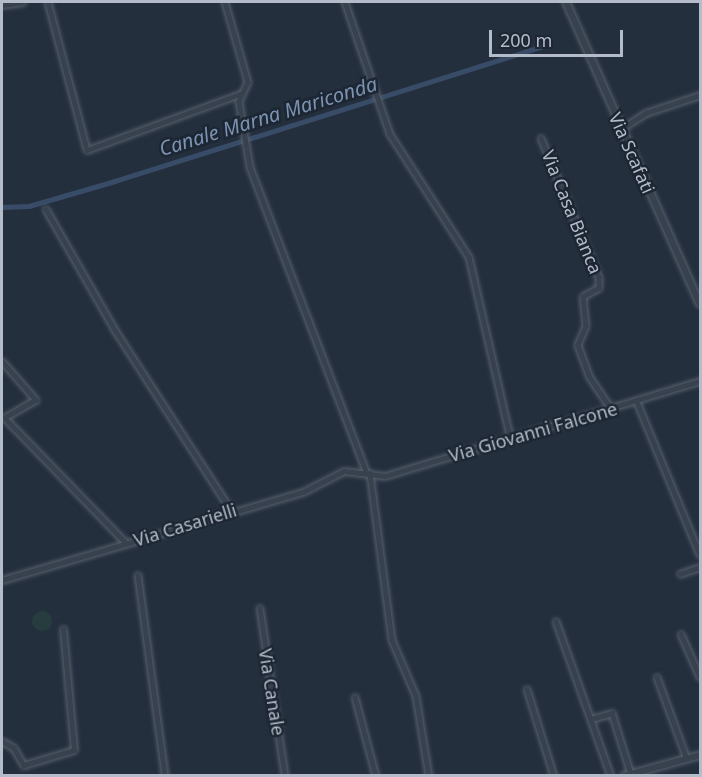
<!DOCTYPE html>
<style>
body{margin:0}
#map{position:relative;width:702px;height:777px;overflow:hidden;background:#242f3e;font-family:"Noto Sans",sans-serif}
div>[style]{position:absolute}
.green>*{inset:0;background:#263c3f}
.round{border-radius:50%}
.canal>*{height:4.5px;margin:-2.25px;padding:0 2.25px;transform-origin:2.25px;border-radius:2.25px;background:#394c67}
.roads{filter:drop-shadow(0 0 2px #565f6c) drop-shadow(0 0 2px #565f6c)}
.minor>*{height:4.5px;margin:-2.25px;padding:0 2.25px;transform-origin:2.25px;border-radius:2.25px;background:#38414e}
.tertiary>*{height:6px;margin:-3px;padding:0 3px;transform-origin:3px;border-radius:3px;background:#38414e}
span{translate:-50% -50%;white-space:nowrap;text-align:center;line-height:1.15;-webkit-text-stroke:5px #1d2633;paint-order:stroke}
.street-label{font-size:18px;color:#b4bcc9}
.water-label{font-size:20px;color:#7c92b1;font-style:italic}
.frame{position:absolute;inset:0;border:3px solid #b4bcc9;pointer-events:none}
.scale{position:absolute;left:489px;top:30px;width:134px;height:27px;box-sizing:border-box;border:3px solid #b4bcc9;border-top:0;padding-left:8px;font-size:18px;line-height:21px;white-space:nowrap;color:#b4bcc9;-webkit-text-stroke:4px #1d2633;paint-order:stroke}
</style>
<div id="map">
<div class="green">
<i class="round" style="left:32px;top:611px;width:20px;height:20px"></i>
</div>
<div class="canal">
<i style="left:2px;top:207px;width:27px;rotate:-2deg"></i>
<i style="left:29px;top:206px;width:90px;rotate:-16.2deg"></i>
<i style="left:115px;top:181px;width:448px;rotate:-17.5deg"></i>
</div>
<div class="roads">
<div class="minor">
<i style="left:48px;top:2px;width:153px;rotate:75.2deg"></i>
<i style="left:87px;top:150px;width:163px;rotate:-20.1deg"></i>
<i style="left:225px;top:2px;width:83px;rotate:74deg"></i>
<i style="left:248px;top:82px;width:21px;rotate:115deg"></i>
<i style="left:239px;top:101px;width:67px;rotate:80.5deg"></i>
<i style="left:250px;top:167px;width:324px;rotate:69.1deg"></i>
<i style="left:345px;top:2px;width:139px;rotate:71.2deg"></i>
<i style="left:390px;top:134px;width:146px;rotate:57.3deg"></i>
<i style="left:469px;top:257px;width:188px;rotate:77.1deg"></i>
<i style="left:2px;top:5px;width:21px;rotate:-8deg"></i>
<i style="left:621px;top:129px;width:30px;rotate:-33deg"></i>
<i style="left:646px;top:113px;width:57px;rotate:-18.4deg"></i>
<i style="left:541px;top:138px;width:151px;rotate:67.4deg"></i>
<i style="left:599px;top:277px;width:11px;rotate:90deg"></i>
<i style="left:599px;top:288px;width:18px;rotate:151deg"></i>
<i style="left:583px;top:297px;width:29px;rotate:84deg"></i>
<i style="left:586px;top:326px;width:21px;rotate:113deg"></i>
<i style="left:578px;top:345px;width:33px;rotate:70deg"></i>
<i style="left:589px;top:376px;width:40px;rotate:56deg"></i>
<i style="left:46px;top:209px;width:139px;rotate:60.3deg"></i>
<i style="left:115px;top:330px;width:214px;rotate:57.2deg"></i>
<i style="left:2px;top:361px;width:52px;rotate:48.9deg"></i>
<i style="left:36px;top:400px;width:36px;rotate:150deg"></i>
<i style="left:5px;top:418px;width:174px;rotate:45.9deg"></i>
<i style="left:637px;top:402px;width:165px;rotate:67.6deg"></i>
<i style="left:370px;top:473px;width:168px;rotate:82.5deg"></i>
<i style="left:392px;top:640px;width:61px;rotate:66.8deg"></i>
<i style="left:416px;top:696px;width:81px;rotate:80.8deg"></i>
<i style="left:680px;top:574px;width:21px;rotate:-19deg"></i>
<i style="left:138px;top:575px;width:203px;rotate:82.3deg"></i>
<i style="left:2px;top:580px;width:314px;rotate:-16.3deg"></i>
<i style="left:303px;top:492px;width:46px;rotate:-27.1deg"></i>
<i style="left:344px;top:471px;width:41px;rotate:7deg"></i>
<i style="left:385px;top:476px;width:329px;rotate:-16.8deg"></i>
<i style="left:260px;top:608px;width:170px;rotate:81.5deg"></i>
<i style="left:556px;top:621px;width:164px;rotate:70.5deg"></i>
<i style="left:681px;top:634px;width:47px;rotate:66.2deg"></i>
<i style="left:657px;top:677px;width:87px;rotate:69.9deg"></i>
<i style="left:527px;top:689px;width:91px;rotate:72.8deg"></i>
<i style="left:355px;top:697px;width:82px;rotate:75.1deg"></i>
<i style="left:591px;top:719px;width:22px;rotate:-16deg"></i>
<i style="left:612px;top:713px;width:64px;rotate:72.7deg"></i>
<i style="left:2px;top:741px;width:14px;rotate:30deg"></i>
<i style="left:14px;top:748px;width:20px;rotate:60deg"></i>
<i style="left:24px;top:765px;width:52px;rotate:-16.7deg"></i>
<i style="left:74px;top:750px;width:121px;rotate:-95.2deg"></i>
</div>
<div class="tertiary">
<i style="left:566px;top:2px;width:330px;rotate:66.1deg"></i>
<i style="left:624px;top:776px;width:79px;rotate:-15.4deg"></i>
</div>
</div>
<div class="street-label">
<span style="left:632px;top:153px;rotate:66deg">Via Scafati</span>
<span style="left:572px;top:212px;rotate:68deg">Via Casa Bianca</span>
<span style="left:533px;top:432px;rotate:-16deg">Via Giovanni Falcone</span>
<span style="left:185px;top:525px;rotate:-17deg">Via Casarielli</span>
<span style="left:272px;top:692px;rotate:81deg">Via Canale</span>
</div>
<div class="water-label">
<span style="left:268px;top:116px;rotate:-17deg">Canale Marna Mariconda</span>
</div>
<div class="frame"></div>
<div class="scale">200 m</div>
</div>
